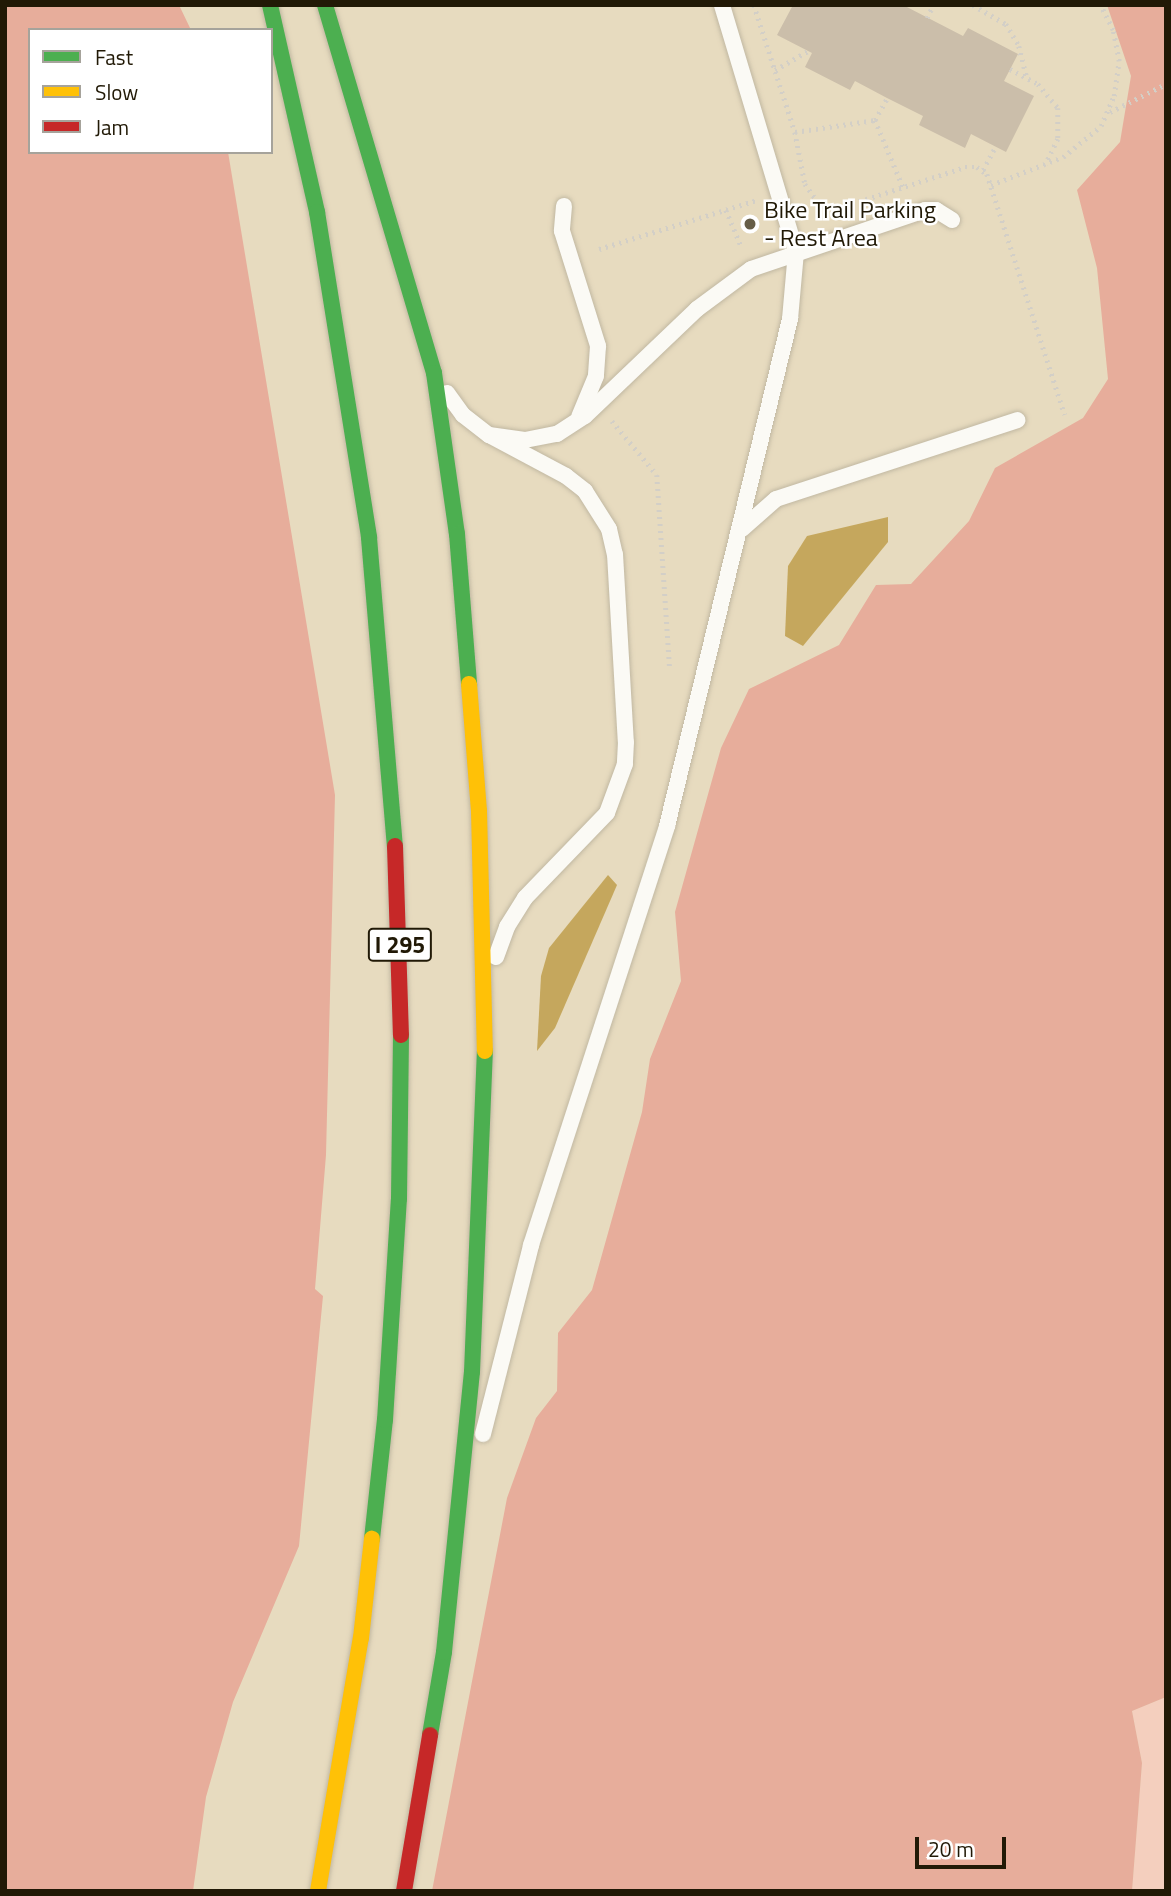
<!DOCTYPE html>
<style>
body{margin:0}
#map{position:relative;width:1171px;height:1896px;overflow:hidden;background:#e7dbbf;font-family:"Titillium Web",sans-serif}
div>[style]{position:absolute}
.green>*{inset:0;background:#f4cfbe}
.forest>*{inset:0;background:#e7ad9b}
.water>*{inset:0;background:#c5a75d}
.building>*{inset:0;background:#cbbeaa}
.path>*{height:4.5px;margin-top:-2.25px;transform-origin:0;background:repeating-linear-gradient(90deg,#d3cfc7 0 2px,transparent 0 7px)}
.roads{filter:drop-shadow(0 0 2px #c1b8a2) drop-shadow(0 0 2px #c1b8a2)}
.lane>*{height:16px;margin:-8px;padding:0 8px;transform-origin:8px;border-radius:8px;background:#fbfaf5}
.fast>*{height:16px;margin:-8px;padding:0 8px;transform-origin:8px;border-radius:8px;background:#4caf50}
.slow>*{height:16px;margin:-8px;padding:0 8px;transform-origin:8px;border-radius:8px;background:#ffc107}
.jam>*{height:16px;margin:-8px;padding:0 8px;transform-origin:8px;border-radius:8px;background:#c62828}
.dots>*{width:19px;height:19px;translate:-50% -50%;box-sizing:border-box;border:4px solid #fff;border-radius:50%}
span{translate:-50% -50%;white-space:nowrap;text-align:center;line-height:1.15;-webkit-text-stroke:5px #fff;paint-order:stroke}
.shield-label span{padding:2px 5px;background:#fff;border:2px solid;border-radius:5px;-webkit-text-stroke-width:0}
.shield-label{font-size:23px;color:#211906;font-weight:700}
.poi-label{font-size:24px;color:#211906}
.left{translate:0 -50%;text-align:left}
.frame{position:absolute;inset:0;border:7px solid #211906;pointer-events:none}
.legend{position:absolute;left:28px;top:28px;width:245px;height:126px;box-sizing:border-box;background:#fff;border:2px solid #a6a39b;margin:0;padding:9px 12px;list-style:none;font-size:21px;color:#211906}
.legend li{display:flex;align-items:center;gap:14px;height:35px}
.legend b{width:35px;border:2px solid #a6a39b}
.scale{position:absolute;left:915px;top:1837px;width:91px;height:32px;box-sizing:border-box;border:4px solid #211906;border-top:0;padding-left:9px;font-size:21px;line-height:24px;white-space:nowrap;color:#211906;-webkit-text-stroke:5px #fff;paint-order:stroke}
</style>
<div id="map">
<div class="green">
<i style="clip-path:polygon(1166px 1697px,1166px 1891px,1132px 1891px,1142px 1763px,1132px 1711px)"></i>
</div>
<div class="forest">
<i style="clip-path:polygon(5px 5px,179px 5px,191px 30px,30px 30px,30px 152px,228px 152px,335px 795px,326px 1155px,315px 1289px,323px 1296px,299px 1546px,233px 1702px,206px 1797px,193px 1891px,5px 1891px)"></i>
<i style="clip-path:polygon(1107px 5px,1166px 5px,1166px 1697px,1132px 1711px,1142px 1763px,1132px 1891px,432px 1891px,507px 1498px,536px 1418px,557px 1391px,558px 1333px,592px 1290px,642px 1112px,650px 1059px,681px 981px,675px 912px,721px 748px,749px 689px,839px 645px,876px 585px,911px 584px,969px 521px,995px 468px,1083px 418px,1108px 379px,1097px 268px,1077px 190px,1120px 142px,1131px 76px)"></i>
</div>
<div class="water">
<i style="clip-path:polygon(888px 517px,888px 542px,803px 646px,785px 636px,788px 566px,807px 536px)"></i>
<i style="clip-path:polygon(608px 875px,617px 885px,555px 1028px,537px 1051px,541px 976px,549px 948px)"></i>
</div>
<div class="building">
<i style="clip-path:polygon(793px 5px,903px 5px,963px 36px,968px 28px,1018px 54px,1004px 81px,1034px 96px,1006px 152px,971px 134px,965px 148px,919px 125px,923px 116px,887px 98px,855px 81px,850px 90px,805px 67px,812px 53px,777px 35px)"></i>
</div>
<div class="path">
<i style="left:754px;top:5px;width:133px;rotate:72.1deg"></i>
<i style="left:795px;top:132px;width:53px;rotate:79.1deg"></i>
<i style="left:805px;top:184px;width:27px;rotate:54deg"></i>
<i style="left:821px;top:206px;width:18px;rotate:6deg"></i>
<i style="left:839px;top:208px;width:133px;rotate:-18deg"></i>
<i style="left:965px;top:167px;width:12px"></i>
<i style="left:977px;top:167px;width:12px;rotate:35deg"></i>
<i style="left:987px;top:174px;width:253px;rotate:72.1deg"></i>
<i style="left:973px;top:5px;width:38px;rotate:30deg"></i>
<i style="left:1006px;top:24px;width:26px;rotate:59deg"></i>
<i style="left:1019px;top:46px;width:32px;rotate:76deg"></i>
<i style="left:927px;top:18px;width:14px;rotate:-65deg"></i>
<i style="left:1010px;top:69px;width:32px;rotate:28deg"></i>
<i style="left:1038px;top:84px;width:31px;rotate:50deg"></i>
<i style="left:1058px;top:108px;width:31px;rotate:90deg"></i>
<i style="left:1058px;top:139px;width:28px;rotate:116deg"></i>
<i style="left:775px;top:70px;width:38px;rotate:-30deg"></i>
<i style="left:1110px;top:112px;width:63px;rotate:-26.6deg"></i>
<i style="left:875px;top:120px;width:25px;rotate:-61deg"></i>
<i style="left:795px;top:132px;width:81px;rotate:-8.5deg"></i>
<i style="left:875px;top:120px;width:73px;rotate:67.3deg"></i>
<i style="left:983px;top:170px;width:26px;rotate:-62deg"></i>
<i style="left:991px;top:185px;width:77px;rotate:-21.3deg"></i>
<i style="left:1063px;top:157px;width:49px;rotate:-39.2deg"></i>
<i style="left:1101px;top:126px;width:33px;rotate:-67deg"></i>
<i style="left:1114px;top:96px;width:35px;rotate:-82deg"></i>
<i style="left:1119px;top:61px;width:32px;rotate:-101deg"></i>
<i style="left:1113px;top:30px;width:28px;rotate:-117deg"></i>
<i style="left:726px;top:210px;width:41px;rotate:67.2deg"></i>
<i style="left:599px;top:249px;width:165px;rotate:-17.2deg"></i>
<i style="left:612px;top:421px;width:70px;rotate:50.2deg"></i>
<i style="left:657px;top:475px;width:196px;rotate:86.2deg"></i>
</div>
<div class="roads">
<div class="lane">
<i style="left:564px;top:206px;width:25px;rotate:95deg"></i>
<i style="left:562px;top:231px;width:121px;rotate:72.6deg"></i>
<i style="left:598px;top:346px;width:30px;rotate:94deg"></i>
<i style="left:596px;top:376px;width:44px;rotate:112.5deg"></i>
<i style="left:447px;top:393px;width:27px;rotate:54deg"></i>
<i style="left:463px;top:415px;width:33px;rotate:38deg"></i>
<i style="left:489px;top:435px;width:36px;rotate:8deg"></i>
<i style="left:525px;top:440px;width:33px;rotate:-11deg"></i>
<i style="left:557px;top:434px;width:33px;rotate:-33deg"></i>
<i style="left:585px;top:416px;width:155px;rotate:-43.7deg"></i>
<i style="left:697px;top:309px;width:67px;rotate:-36.5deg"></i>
<i style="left:751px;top:269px;width:184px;rotate:-18.7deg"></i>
<i style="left:925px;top:210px;width:11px"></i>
<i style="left:936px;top:210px;width:19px;rotate:32deg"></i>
<i style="left:489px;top:435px;width:87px;rotate:28deg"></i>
<i style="left:566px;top:476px;width:24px;rotate:38deg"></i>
<i style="left:585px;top:491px;width:45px;rotate:57.7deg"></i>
<i style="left:609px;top:529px;width:26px;rotate:77deg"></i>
<i style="left:615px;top:554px;width:188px;rotate:86.7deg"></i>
<i style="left:626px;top:742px;width:22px;rotate:93deg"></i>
<i style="left:625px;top:764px;width:52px;rotate:110.2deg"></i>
<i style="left:607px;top:813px;width:118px;rotate:134deg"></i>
<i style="left:525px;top:898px;width:34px;rotate:122deg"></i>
<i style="left:507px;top:927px;width:32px;rotate:110deg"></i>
<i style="left:742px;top:529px;width:45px;rotate:-41.4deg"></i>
<i style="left:776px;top:499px;width:254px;rotate:-18.1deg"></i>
<i style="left:483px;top:1434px;width:195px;rotate:-75.7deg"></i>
<i style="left:531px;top:1245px;width:441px;rotate:-72deg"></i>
<i style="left:667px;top:826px;width:522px;rotate:-76.36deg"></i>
<i style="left:790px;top:319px;width:67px;rotate:-84.9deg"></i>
<i style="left:796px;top:252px;width:258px;rotate:-106.7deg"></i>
</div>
<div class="fast">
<i style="left:270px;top:5px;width:212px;rotate:77.2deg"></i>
<i style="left:317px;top:212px;width:330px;rotate:80.9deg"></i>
<i style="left:369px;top:538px;width:309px;rotate:85.2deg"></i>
<i style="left:325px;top:5px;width:384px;rotate:73.5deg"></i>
<i style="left:434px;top:373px;width:163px;rotate:81.9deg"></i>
<i style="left:457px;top:534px;width:150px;rotate:85.4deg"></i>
<i style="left:372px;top:1539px;width:120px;rotate:-83.8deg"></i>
<i style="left:385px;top:1420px;width:221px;rotate:-86.4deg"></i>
<i style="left:399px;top:1199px;width:164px;rotate:-89.3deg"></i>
<i style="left:430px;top:1735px;width:84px;rotate:-80.4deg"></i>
<i style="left:444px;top:1652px;width:281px;rotate:-84.3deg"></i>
<i style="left:472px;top:1372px;width:321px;rotate:-87.7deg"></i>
</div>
<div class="slow">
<i style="left:469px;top:684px;width:127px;rotate:85.5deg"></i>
<i style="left:479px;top:811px;width:240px;rotate:88.6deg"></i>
<i style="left:318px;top:1891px;width:257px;rotate:-80.4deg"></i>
<i style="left:361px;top:1638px;width:100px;rotate:-83.7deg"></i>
</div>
<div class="jam">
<i style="left:395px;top:846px;width:189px;rotate:88.2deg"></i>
<i style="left:404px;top:1891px;width:158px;rotate:-80.5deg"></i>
</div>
</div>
<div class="dots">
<i style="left:750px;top:224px;background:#665d47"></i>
</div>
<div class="shield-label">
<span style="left:400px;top:945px">I 295</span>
</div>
<div class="poi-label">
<span class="left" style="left:764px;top:224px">Bike Trail Parking<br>- Rest Area</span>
</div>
<div class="frame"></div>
<ul class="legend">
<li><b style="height:9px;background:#4caf50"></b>Fast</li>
<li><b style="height:9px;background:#ffc107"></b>Slow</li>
<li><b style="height:9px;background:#c62828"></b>Jam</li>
</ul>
<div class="scale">20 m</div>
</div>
